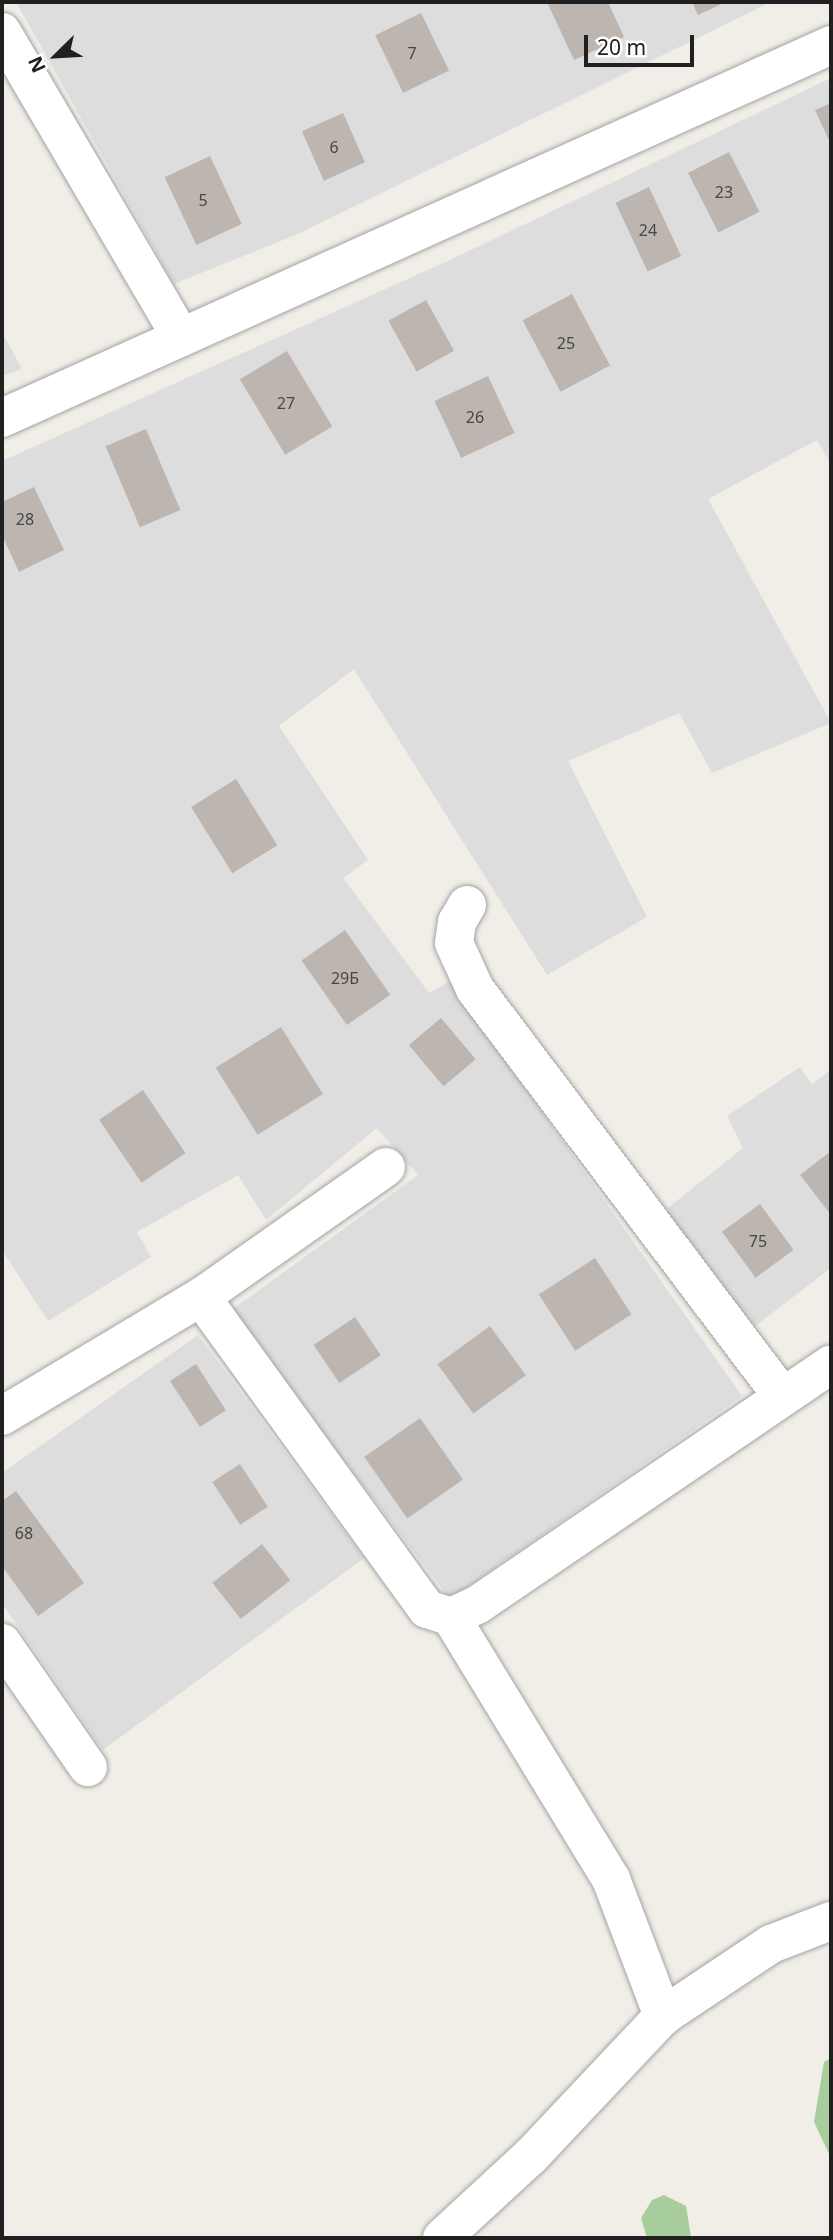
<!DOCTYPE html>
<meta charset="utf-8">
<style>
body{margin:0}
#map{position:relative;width:833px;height:2240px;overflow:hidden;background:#f0eee7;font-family:"Noto Sans",sans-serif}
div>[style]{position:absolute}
.residential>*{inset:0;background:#dedddd}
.forest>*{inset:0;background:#a7cd9d}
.building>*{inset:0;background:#bdb6b0;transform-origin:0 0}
.roads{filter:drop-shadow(0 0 2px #a4a4a4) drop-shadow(0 0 2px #a4a4a4)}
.minor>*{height:38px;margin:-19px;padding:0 19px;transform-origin:19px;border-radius:19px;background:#fff}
span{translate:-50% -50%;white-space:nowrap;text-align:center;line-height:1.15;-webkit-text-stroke:7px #fff;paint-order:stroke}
.number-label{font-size:16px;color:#474644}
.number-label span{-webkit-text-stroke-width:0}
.frame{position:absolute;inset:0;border:4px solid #202020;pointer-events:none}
.north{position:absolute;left:21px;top:21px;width:70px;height:70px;-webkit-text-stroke:5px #fff;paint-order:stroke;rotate:246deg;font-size:19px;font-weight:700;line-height:28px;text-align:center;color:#202020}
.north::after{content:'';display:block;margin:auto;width:24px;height:32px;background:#202020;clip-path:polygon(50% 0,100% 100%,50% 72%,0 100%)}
.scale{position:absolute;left:584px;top:35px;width:110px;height:32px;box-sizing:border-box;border:4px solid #202020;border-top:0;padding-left:9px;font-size:21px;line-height:24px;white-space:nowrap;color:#202020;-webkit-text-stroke:5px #fff;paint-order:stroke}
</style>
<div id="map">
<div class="residential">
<i style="clip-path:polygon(16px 2px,771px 2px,298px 234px,174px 284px)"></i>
<i style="clip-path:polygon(831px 78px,831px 465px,817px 440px,708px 499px,831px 723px,712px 773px,679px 713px,568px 761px,647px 917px,547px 975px,354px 669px,279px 726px,368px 860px,343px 878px,429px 993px,450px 981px,742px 1396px,450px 1599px,230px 1311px,418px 1175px,377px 1128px,266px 1220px,238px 1175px,137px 1232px,151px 1257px,48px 1321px,2px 1250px,2px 461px,450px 260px)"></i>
<i style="clip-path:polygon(2px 332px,22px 369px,2px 376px)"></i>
<i style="clip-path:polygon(800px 1067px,812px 1084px,831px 1070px,831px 1268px,754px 1327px,664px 1211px,743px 1148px,727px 1116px)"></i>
<i style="clip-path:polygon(198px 1335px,364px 1558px,103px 1750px,2px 1603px,2px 1473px)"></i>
</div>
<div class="forest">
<i style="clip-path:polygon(831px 2058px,831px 2158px,814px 2122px,824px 2062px)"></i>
<i style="clip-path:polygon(664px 2195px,686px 2206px,691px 2237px,647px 2238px,641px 2218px,652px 2200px)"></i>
</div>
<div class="building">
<i style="clip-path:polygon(547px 2px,608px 2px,624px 37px,574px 60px)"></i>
<i style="clip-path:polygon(692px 2px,726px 2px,698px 15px)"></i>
<i style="left:421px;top:13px;width:64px;height:51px;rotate:64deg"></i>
<i style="clip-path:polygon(831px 103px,831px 145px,815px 110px)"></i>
<i style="left:343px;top:113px;width:54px;height:45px;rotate:66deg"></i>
<i style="left:729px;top:152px;width:67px;height:46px;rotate:63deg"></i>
<i style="left:210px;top:156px;width:75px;height:50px;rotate:65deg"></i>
<i style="left:649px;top:187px;width:76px;height:37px;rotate:65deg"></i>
<i style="left:572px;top:294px;width:81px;height:56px;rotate:62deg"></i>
<i style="left:426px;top:300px;width:58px;height:43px;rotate:61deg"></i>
<i style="left:287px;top:351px;width:88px;height:55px;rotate:59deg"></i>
<i style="left:488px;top:376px;width:63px;height:59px;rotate:65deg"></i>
<i style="left:146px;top:429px;width:88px;height:44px;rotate:67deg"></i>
<i style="clip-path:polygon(34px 487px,64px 550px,19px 572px,2px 535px,2px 502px)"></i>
<i style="left:236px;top:779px;width:78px;height:53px;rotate:58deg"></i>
<i style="left:345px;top:930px;width:79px;height:53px;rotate:55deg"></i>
<i style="left:441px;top:1018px;width:54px;height:42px;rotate:50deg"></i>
<i style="left:281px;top:1027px;width:79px;height:77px;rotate:58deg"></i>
<i style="left:143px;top:1090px;width:76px;height:53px;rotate:56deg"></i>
<i style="clip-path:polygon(831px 1151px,831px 1215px,800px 1175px)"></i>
<i style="left:760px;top:1204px;width:57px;height:47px;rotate:54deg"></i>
<i style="left:595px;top:1258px;width:67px;height:67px;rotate:57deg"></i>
<i style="left:355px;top:1317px;width:46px;height:50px;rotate:56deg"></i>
<i style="left:490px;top:1326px;width:61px;height:65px;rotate:54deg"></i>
<i style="left:196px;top:1364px;width:55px;height:31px;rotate:57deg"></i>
<i style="left:420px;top:1418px;width:75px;height:68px;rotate:55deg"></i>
<i style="left:240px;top:1464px;width:51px;height:33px;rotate:57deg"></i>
<i style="clip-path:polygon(16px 1491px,84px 1583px,38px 1616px,2px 1566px,2px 1501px)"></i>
<i style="left:262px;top:1544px;width:46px;height:63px;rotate:52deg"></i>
</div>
<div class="roads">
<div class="minor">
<i style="left:2px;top:32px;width:354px;rotate:59.6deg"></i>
<i style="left:2px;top:418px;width:909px;rotate:-24.22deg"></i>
<i style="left:467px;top:905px;width:20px;rotate:120deg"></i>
<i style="left:457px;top:922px;width:21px;rotate:98deg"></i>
<i style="left:454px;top:943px;width:51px;rotate:65.5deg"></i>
<i style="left:475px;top:989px;width:510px;rotate:52.97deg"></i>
<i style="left:201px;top:1297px;width:385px;rotate:54.1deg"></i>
<i style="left:427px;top:1609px;width:25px;rotate:18deg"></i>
<i style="left:451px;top:1617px;width:29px;rotate:-25deg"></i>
<i style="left:477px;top:1605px;width:428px;rotate:-34.2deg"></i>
<i style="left:2px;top:1416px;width:232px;rotate:-30.9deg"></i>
<i style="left:201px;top:1297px;width:226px;rotate:-35.1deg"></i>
<i style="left:451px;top:1617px;width:307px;rotate:58.6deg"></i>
<i style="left:611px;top:1879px;width:147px;rotate:69.2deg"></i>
<i style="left:2px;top:1643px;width:151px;rotate:55.3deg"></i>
<i style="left:442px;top:2238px;width:121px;rotate:-42.7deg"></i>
<i style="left:531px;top:2156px;width:192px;rotate:-46.7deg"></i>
<i style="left:663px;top:2016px;width:130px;rotate:-33.7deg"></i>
<i style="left:771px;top:1944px;width:64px;rotate:-21deg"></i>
</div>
</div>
<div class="number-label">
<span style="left:412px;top:53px">7</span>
<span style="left:334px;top:147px">6</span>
<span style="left:724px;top:192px">23</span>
<span style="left:203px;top:200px">5</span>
<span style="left:648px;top:230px">24</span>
<span style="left:566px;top:343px">25</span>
<span style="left:286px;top:403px">27</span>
<span style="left:475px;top:417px">26</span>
<span style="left:25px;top:519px">28</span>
<span style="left:345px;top:978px">29Б</span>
<span style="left:758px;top:1241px">75</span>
<span style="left:24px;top:1533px">68</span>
</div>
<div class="frame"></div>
<div class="north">N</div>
<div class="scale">20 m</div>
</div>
